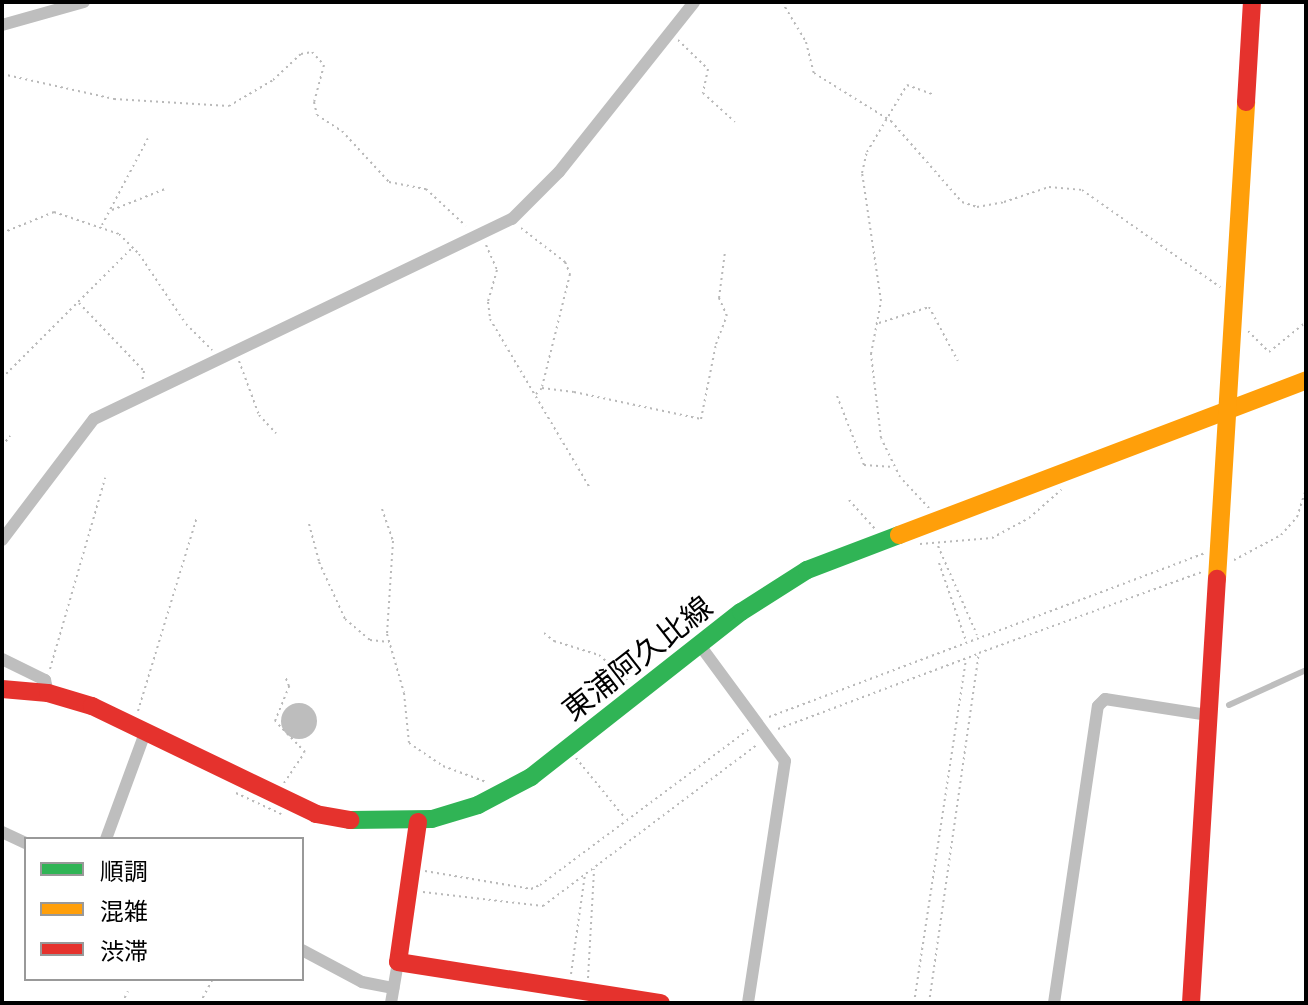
<!DOCTYPE html>
<meta charset="utf-8">
<style>
body{margin:0}
#map{position:relative;width:1308px;height:1005px;overflow:hidden;background:#fff;font-family:Mulish,"Noto Sans JP",sans-serif}
div>[style]{position:absolute}
.water>*{inset:0;background:#bdbdbd}
.round{border-radius:50%}
.path>*{height:2px;margin-top:-1px;transform-origin:0;background:repeating-linear-gradient(90deg,#b9b9b9 0 2px,transparent 0 6px)}
.lane>*{height:6px;margin:-3px;padding:0 3px;transform-origin:3px;border-radius:3px;background:#bebebe}
.street>*{height:12px;margin:-6px;padding:0 6px;transform-origin:6px;border-radius:6px;background:#bebebe}
.fast>*{height:18px;margin:-9px;padding:0 9px;transform-origin:9px;border-radius:9px;background:#30b455}
.slow>*{height:18px;margin:-9px;padding:0 9px;transform-origin:9px;border-radius:9px;background:#ff9f0a}
.jam>*{height:18px;margin:-9px;padding:0 9px;transform-origin:9px;border-radius:9px;background:#e5322d}
span{translate:-50% -50%;white-space:nowrap;text-align:center;line-height:1.15;-webkit-text-stroke:7px #fff;paint-order:stroke}
.street-label{font-size:30px;color:#000}
.frame{position:absolute;inset:0;border:4px solid #000;pointer-events:none}
.legend{position:absolute;left:24px;top:837px;width:280px;height:144px;box-sizing:border-box;background:#fff;border:2px solid #999;margin:0;padding:10px 14px;list-style:none;font-size:24px;color:#000}
.legend li{display:flex;align-items:center;gap:16px;height:40px}
.legend b{width:40px;border:2px solid #999}
</style>
<div id="map">
<div class="water">
<i class="round" style="left:281px;top:703px;width:36px;height:36px"></i>
</div>
<div class="path">
<i style="left:782px;top:2px;width:47px;rotate:59deg"></i>
<i style="left:806px;top:42px;width:32px;rotate:76deg"></i>
<i style="left:814px;top:73px;width:91px;rotate:31.9deg"></i>
<i style="left:891px;top:121px;width:108px;rotate:48.8deg"></i>
<i style="left:962px;top:202px;width:16px;rotate:18deg"></i>
<i style="left:977px;top:207px;width:27px;rotate:-10deg"></i>
<i style="left:1004px;top:202px;width:47px;rotate:-18.4deg"></i>
<i style="left:1049px;top:187px;width:33px;rotate:5deg"></i>
<i style="left:1082px;top:190px;width:169px;rotate:35.1deg"></i>
<i style="left:1301px;top:2px;width:6px;rotate:39deg"></i>
<i style="left:678px;top:40px;width:42px;rotate:44deg"></i>
<i style="left:708px;top:69px;width:25px;rotate:102deg"></i>
<i style="left:703px;top:93px;width:43px;rotate:42.2deg"></i>
<i style="left:2px;top:74px;width:115px;rotate:12.6deg"></i>
<i style="left:114px;top:99px;width:115px;rotate:3.5deg"></i>
<i style="left:229px;top:106px;width:51px;rotate:-30.6deg"></i>
<i style="left:273px;top:80px;width:38px;rotate:-43deg"></i>
<i style="left:301px;top:54px;width:11px;rotate:-10deg"></i>
<i style="left:312px;top:52px;width:18px;rotate:47deg"></i>
<i style="left:324px;top:65px;width:38px;rotate:105deg"></i>
<i style="left:314px;top:102px;width:13px;rotate:77deg"></i>
<i style="left:317px;top:115px;width:30px;rotate:33deg"></i>
<i style="left:342px;top:131px;width:69px;rotate:47.3deg"></i>
<i style="left:389px;top:182px;width:38px;rotate:11deg"></i>
<i style="left:426px;top:189px;width:54px;rotate:42.8deg"></i>
<i style="left:112px;top:210px;width:57px;rotate:-21.6deg"></i>
<i style="left:102px;top:225px;width:98px;rotate:-62.1deg"></i>
<i style="left:521px;top:228px;width:56px;rotate:37.7deg"></i>
<i style="left:565px;top:262px;width:13px;rotate:67deg"></i>
<i style="left:570px;top:274px;width:116px;rotate:103.9deg"></i>
<i style="left:2px;top:233px;width:56px;rotate:-22deg"></i>
<i style="left:54px;top:212px;width:69px;rotate:18.7deg"></i>
<i style="left:119px;top:234px;width:28px;rotate:45deg"></i>
<i style="left:139px;top:254px;width:84px;rotate:56.1deg"></i>
<i style="left:186px;top:324px;width:37px;rotate:45deg"></i>
<i style="left:486px;top:245px;width:27px;rotate:66deg"></i>
<i style="left:497px;top:270px;width:33px;rotate:106deg"></i>
<i style="left:488px;top:302px;width:17px;rotate:83deg"></i>
<i style="left:490px;top:319px;width:196px;rotate:59.4deg"></i>
<i style="left:79px;top:303px;width:94px;rotate:46.3deg"></i>
<i style="left:144px;top:371px;width:11px;rotate:100deg"></i>
<i style="left:879px;top:323px;width:52px;rotate:-17.7deg"></i>
<i style="left:929px;top:307px;width:61px;rotate:61.8deg"></i>
<i style="left:1248px;top:331px;width:30px;rotate:45deg"></i>
<i style="left:1269px;top:352px;width:48px;rotate:-39deg"></i>
<i style="left:239px;top:361px;width:58px;rotate:69.7deg"></i>
<i style="left:259px;top:415px;width:25px;rotate:47deg"></i>
<i style="left:2px;top:378px;width:184px;rotate:-45deg"></i>
<i style="left:536px;top:394px;width:8px;rotate:-45deg"></i>
<i style="left:542px;top:388px;width:32px;rotate:7deg"></i>
<i style="left:574px;top:392px;width:130px;rotate:12deg"></i>
<i style="left:701px;top:419px;width:76px;rotate:-78.7deg"></i>
<i style="left:716px;top:344px;width:30px;rotate:-69deg"></i>
<i style="left:727px;top:316px;width:20px;rotate:-114deg"></i>
<i style="left:719px;top:298px;width:46px;rotate:-82.6deg"></i>
<i style="left:837px;top:396px;width:74px;rotate:68.6deg"></i>
<i style="left:864px;top:465px;width:26px;rotate:4deg"></i>
<i style="left:2px;top:446px;width:13px;rotate:-51deg"></i>
<i style="left:849px;top:500px;width:39px;rotate:48deg"></i>
<i style="left:929px;top:508px;width:42px;rotate:-133.1deg"></i>
<i style="left:900px;top:477px;width:43px;rotate:-116deg"></i>
<i style="left:881px;top:438px;width:85px;rotate:-96.8deg"></i>
<i style="left:871px;top:354px;width:54px;rotate:-79.3deg"></i>
<i style="left:881px;top:301px;width:129px;rotate:-98.4deg"></i>
<i style="left:862px;top:173px;width:22px;rotate:-77deg"></i>
<i style="left:867px;top:152px;width:78px;rotate:-59.2deg"></i>
<i style="left:907px;top:85px;width:29px;rotate:20deg"></i>
<i style="left:382px;top:509px;width:34px;rotate:71deg"></i>
<i style="left:393px;top:541px;width:93px;rotate:93.7deg"></i>
<i style="left:387px;top:634px;width:61px;rotate:73.9deg"></i>
<i style="left:404px;top:693px;width:50px;rotate:84.3deg"></i>
<i style="left:409px;top:743px;width:41px;rotate:34.1deg"></i>
<i style="left:443px;top:766px;width:46px;rotate:20.4deg"></i>
<i style="left:309px;top:524px;width:39px;rotate:75deg"></i>
<i style="left:319px;top:562px;width:63px;rotate:65.5deg"></i>
<i style="left:345px;top:619px;width:33px;rotate:40deg"></i>
<i style="left:370px;top:640px;width:19px;rotate:6deg"></i>
<i style="left:920px;top:544px;width:72px;rotate:-4.8deg"></i>
<i style="left:992px;top:538px;width:42px;rotate:-28.4deg"></i>
<i style="left:1029px;top:518px;width:43px;rotate:-41.2deg"></i>
<i style="left:938px;top:546px;width:97px;rotate:66.3deg"></i>
<i style="left:1234px;top:560px;width:53px;rotate:-28deg"></i>
<i style="left:1281px;top:535px;width:24px;rotate:-48deg"></i>
<i style="left:1297px;top:517px;width:29px;rotate:-72deg"></i>
<i style="left:939px;top:563px;width:83px;rotate:70.9deg"></i>
<i style="left:544px;top:633px;width:13px;rotate:39deg"></i>
<i style="left:554px;top:641px;width:47px;rotate:17.3deg"></i>
<i style="left:599px;top:655px;width:38px;rotate:41deg"></i>
<i style="left:50px;top:669px;width:199px;rotate:-73.9deg"></i>
<i style="left:138px;top:711px;width:203px;rotate:-73.1deg"></i>
<i style="left:769px;top:717px;width:466px;rotate:-20.6deg"></i>
<i style="left:778px;top:729px;width:214px;rotate:-20.6deg"></i>
<i style="left:576px;top:758px;width:77px;rotate:50.8deg"></i>
<i style="left:284px;top:783px;width:37px;rotate:-56deg"></i>
<i style="left:305px;top:752px;width:43px;rotate:-134.1deg"></i>
<i style="left:275px;top:721px;width:38px;rotate:-68deg"></i>
<i style="left:289px;top:686px;width:11px;rotate:-112deg"></i>
<i style="left:236px;top:793px;width:50px;rotate:25deg"></i>
<i style="left:425px;top:871px;width:108px;rotate:9.6deg"></i>
<i style="left:531px;top:889px;width:10px;rotate:-24deg"></i>
<i style="left:540px;top:885px;width:261px;rotate:-36.7deg"></i>
<i style="left:423px;top:892px;width:121px;rotate:6.7deg"></i>
<i style="left:543px;top:906px;width:268px;rotate:-37deg"></i>
<i style="left:571px;top:974px;width:101px;rotate:-82deg"></i>
<i style="left:588px;top:978px;width:109px;rotate:-86.8deg"></i>
<i style="left:122px;top:1003px;width:13px;rotate:-63deg"></i>
<i style="left:200px;top:1003px;width:27px;rotate:-62deg"></i>
<i style="left:914px;top:1003px;width:347px;rotate:-81.4deg"></i>
<i style="left:929px;top:1003px;width:354px;rotate:-81.9deg"></i>
<i style="left:979px;top:653px;width:237px;rotate:-20deg"></i>
</div>
<div class="lane">
<i style="left:1229px;top:705px;width:85px;rotate:-24.4deg"></i>
</div>
<div class="street">
<i style="left:2px;top:25px;width:85px;rotate:-15.7deg"></i>
<i style="left:2px;top:540px;width:152px;rotate:-52.8deg"></i>
<i style="left:94px;top:419px;width:463px;rotate:-25.6deg"></i>
<i style="left:512px;top:219px;width:66px;rotate:-45deg"></i>
<i style="left:559px;top:172px;width:217px;rotate:-51.5deg"></i>
<i style="left:699px;top:644px;width:145px;rotate:53.7deg"></i>
<i style="left:785px;top:761px;width:245px;rotate:98.7deg"></i>
<i style="left:2px;top:659px;width:48px;rotate:26deg"></i>
<i style="left:45px;top:680px;width:13px;rotate:77deg"></i>
<i style="left:2px;top:832px;width:26px;rotate:25deg"></i>
<i style="left:106px;top:839px;width:113px;rotate:-69.8deg"></i>
<i style="left:302px;top:950px;width:68px;rotate:28.1deg"></i>
<i style="left:362px;top:982px;width:32px;rotate:11deg"></i>
<i style="left:391px;top:1003px;width:42px;rotate:-80.3deg"></i>
<i style="left:1054px;top:1003px;width:300px;rotate:-81.6deg"></i>
<i style="left:1098px;top:706px;width:10px;rotate:-45deg"></i>
<i style="left:1105px;top:699px;width:103px;rotate:8.9deg"></i>
</div>
<div class="fast">
<i style="left:350px;top:820px;width:82px;rotate:-0.7deg"></i>
<i style="left:432px;top:819px;width:48px;rotate:-16.9deg"></i>
<i style="left:478px;top:805px;width:60px;rotate:-27.8deg"></i>
<i style="left:531px;top:777px;width:267px;rotate:-38.2deg"></i>
<i style="left:741px;top:612px;width:78px;rotate:-32.5deg"></i>
<i style="left:807px;top:570px;width:98px;rotate:-20.8deg"></i>
</div>
<div class="slow">
<i style="left:899px;top:535px;width:436px;rotate:-20.8deg"></i>
<i style="left:1217px;top:579px;width:478px;rotate:-86.5deg"></i>
</div>
<div class="jam">
<i style="left:1246px;top:102px;width:100px;rotate:-86.6deg"></i>
<i style="left:2px;top:689px;width:46px;rotate:5deg"></i>
<i style="left:48px;top:693px;width:46px;rotate:16.5deg"></i>
<i style="left:92px;top:706px;width:249px;rotate:25.7deg"></i>
<i style="left:316px;top:814px;width:35px;rotate:10deg"></i>
<i style="left:418px;top:822px;width:141px;rotate:98.1deg"></i>
<i style="left:398px;top:962px;width:266px;rotate:8.9deg"></i>
<i style="left:1191px;top:1003px;width:425px;rotate:-86.5deg"></i>
</div>
<div class="street-label">
<span style="left:637px;top:658px;rotate:-38deg">東浦阿久比線</span>
</div>
<div class="frame"></div>
<ul class="legend">
<li><b style="height:10px;background:#30b455"></b>順調</li>
<li><b style="height:10px;background:#ff9f0a"></b>混雑</li>
<li><b style="height:10px;background:#e5322d"></b>渋滞</li>
</ul>
</div>
